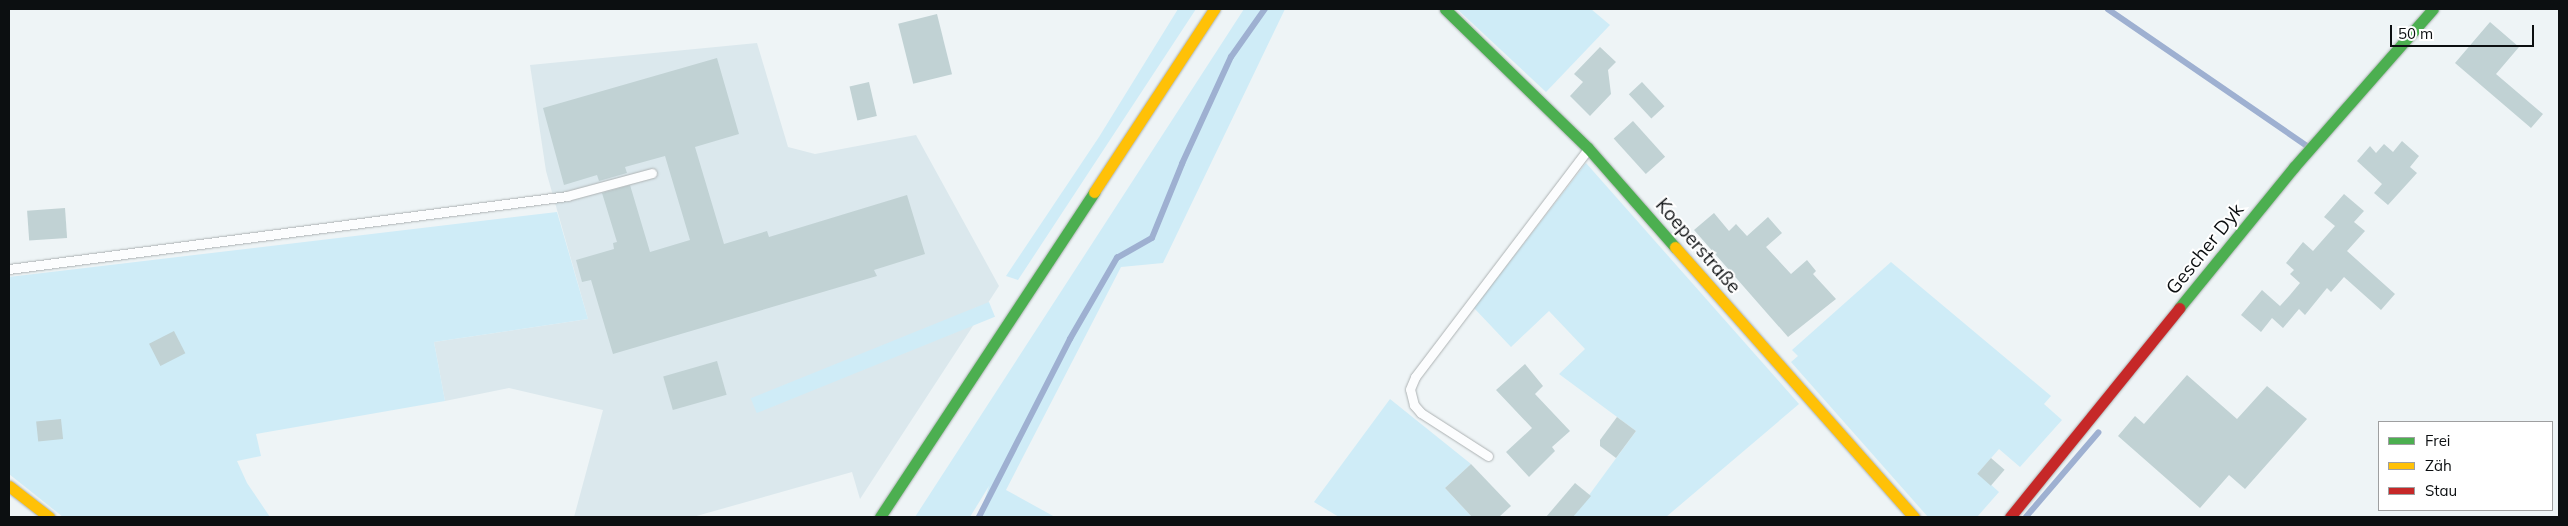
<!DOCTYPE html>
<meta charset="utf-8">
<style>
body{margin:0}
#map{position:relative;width:2568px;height:526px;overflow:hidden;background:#eef4f6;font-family:Mulish,sans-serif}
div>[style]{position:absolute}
.built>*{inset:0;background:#dbe8ed}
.green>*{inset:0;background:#cfecf7;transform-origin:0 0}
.stream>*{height:5.5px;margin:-2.75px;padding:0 2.75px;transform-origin:2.75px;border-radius:2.75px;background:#9eb0d1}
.building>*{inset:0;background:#c1d2d4;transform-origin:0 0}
.roads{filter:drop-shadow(0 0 1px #adb2b3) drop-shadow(0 0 1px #adb2b3)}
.lane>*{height:9px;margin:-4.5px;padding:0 4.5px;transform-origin:4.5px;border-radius:4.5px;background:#fcfdfe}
.fast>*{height:11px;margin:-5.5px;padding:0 5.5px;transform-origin:5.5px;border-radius:5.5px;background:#4caf50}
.slow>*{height:11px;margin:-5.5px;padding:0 5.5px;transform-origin:5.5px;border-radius:5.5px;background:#ffc107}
.jam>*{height:11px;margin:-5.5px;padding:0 5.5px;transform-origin:5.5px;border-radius:5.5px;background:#c62828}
span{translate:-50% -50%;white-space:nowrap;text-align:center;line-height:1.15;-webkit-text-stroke:4px #fff;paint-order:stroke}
.street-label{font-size:19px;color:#0c0f11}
.frame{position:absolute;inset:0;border:10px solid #0c0f11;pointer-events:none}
.legend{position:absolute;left:2378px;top:421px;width:175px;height:90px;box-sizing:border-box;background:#fff;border:1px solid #9e9fa0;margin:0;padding:6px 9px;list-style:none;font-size:15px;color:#0c0f11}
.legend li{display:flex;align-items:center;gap:10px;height:25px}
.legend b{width:25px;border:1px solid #9e9fa0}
.scale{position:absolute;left:2390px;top:25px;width:144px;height:22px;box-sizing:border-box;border:2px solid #0c0f11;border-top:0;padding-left:6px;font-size:15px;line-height:18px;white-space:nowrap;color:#0c0f11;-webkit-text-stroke:4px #fff;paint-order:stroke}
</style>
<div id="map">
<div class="built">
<i style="clip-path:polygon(757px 43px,788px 147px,815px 154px,916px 135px,999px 286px,860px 499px,852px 472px,693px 517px,574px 517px,603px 410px,509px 388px,445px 401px,434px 342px,588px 319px,546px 171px,530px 65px)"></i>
</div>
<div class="green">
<i style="clip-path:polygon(1178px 9px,1196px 9px,1018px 280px,1006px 276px,1099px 137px)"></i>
<i style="clip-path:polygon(1244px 9px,1285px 9px,1163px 263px,1121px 267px,1006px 490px,1055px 517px,979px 517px,989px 486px,970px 517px,915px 517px)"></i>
<i style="clip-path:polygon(1457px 9px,1591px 9px,1610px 25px,1546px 92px)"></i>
<i style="clip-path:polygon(1586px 163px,1799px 404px,1666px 517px,1573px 517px,1636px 431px,1559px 374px,1585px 349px,1549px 311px,1511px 347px,1474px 308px)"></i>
<i style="clip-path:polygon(557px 212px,588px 319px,434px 342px,445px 401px,256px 434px,261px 456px,237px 461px,247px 483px,270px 517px,63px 517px,9px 474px,9px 277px)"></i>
<i style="clip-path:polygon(1891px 262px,2051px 396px,2044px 404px,2062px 420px,2020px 467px,1999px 449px,1978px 473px,1999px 492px,1977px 517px,1928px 517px,1791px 362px,1798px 356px,1792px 350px)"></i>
<i style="left:989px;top:302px;width:16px;height:257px;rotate:68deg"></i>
<i style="clip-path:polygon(1390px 399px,1471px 464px,1445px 488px,1472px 517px,1339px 517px,1314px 502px)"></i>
</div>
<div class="stream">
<i style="left:2108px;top:9px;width:240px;rotate:34.5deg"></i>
<i style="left:979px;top:517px;width:200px;rotate:-62.9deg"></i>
<i style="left:1070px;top:339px;width:94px;rotate:-59.9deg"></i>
<i style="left:1117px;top:258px;width:40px;rotate:-29.7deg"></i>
<i style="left:1152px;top:238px;width:80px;rotate:-67.9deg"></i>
<i style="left:1182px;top:164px;width:118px;rotate:-65.4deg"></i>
<i style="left:1231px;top:57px;width:59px;rotate:-54.7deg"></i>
<i style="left:2026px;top:517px;width:111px;rotate:-49.4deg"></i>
</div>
<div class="building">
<i style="left:937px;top:14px;width:62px;height:40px;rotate:76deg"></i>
<i style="clip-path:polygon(2490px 22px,2519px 47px,2496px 74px,2543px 114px,2531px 128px,2455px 63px)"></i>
<i style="clip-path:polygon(1600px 47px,1616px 62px,1608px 70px,1611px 94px,1590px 116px,1570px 96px,1583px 82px,1574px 74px)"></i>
<i style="clip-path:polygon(717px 58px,739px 134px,695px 147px,724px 244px,767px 231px,769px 237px,907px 195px,925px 254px,874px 270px,877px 276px,613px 354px,591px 280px,582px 282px,576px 260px,614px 249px,613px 243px,617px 242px,602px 193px,630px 185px,650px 252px,690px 240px,665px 156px,625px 167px,627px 173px,599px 181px,597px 175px,564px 185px,543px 108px)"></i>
<i style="left:869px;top:82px;width:35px;height:20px;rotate:77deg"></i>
<i style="left:1642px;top:82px;width:33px;height:18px;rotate:47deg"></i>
<i style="left:1633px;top:121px;width:48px;height:26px;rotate:48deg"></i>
<i style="clip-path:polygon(2402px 141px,2419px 156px,2410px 167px,2417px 173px,2388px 205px,2374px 193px,2382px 184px,2357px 161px,2370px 146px,2376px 153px,2384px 144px,2393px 152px)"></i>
<i style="clip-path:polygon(2344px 194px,2364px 211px,2354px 222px,2365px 231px,2347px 251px,2395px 294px,2381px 310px,2344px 277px,2331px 292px,2327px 288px,2305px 315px,2299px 309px,2283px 328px,2272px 318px,2261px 332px,2241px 315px,2262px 290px,2280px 306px,2290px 295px,2300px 283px,2290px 274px,2294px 270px,2286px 263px,2303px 242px,2313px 251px,2335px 226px,2324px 217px)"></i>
<i style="left:65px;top:208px;width:30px;height:38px;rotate:86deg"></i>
<i style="clip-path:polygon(1714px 213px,1729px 231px,1736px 224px,1747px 236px,1768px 217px,1782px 233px,1766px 247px,1791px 274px,1807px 260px,1816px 271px,1813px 274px,1836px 299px,1788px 337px,1694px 230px)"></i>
<i style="left:174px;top:331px;width:25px;height:28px;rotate:63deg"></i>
<i style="left:717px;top:361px;width:35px;height:56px;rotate:74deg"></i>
<i style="clip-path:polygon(1525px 364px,1543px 386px,1535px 394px,1570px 431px,1552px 447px,1555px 451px,1529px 477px,1506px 452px,1532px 428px,1496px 390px)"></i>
<i style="clip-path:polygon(2187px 375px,2237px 419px,2267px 386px,2307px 419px,2245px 489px,2229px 475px,2200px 508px,2118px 436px,2135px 416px,2144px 424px)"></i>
<i style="clip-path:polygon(1617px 417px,1636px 431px,1616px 458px,1600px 446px,1600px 440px)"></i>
<i style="left:61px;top:419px;width:20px;height:25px;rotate:84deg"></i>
<i style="left:1991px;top:458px;width:18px;height:21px;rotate:41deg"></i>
<i style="clip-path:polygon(1471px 464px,1511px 506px,1499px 517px,1472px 517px,1445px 488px)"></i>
<i style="clip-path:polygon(1575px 483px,1591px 496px,1573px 517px,1546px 517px)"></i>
</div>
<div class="roads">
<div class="lane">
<i style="left:9px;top:269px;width:563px;rotate:-7.45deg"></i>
<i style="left:567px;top:196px;width:88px;rotate:-15.1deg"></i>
<i style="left:1488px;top:456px;width:80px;rotate:-147.3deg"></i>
<i style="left:1421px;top:413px;width:11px;rotate:-131deg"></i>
<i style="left:1414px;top:405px;width:16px;rotate:-104deg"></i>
<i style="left:1410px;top:389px;width:13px;rotate:-67deg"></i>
<i style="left:1415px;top:377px;width:286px;rotate:-52.8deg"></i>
</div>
<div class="fast">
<i style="left:1445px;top:9px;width:199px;rotate:44.2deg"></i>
<i style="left:1588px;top:148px;width:132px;rotate:48.7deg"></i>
<i style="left:2179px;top:308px;width:182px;rotate:-50.8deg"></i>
<i style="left:2294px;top:167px;width:210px;rotate:-48.7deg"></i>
<i style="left:880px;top:517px;width:389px;rotate:-56.6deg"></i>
</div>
<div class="slow">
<i style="left:1094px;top:192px;width:219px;rotate:-56.7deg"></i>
<i style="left:1675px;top:247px;width:361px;rotate:48.5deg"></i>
<i style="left:9px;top:486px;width:51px;rotate:37.8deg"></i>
</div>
<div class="jam">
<i style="left:2010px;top:517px;width:269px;rotate:-51deg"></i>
</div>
</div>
<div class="street-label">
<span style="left:1698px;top:246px;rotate:49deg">Koeperstraße</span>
<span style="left:2205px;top:249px;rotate:-51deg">Gescher Dyk</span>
</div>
<div class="frame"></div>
<ul class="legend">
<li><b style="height:6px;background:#4caf50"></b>Frei</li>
<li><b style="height:6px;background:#ffc107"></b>Zäh</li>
<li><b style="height:6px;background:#c62828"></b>Stau</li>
</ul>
<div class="scale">50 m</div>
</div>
